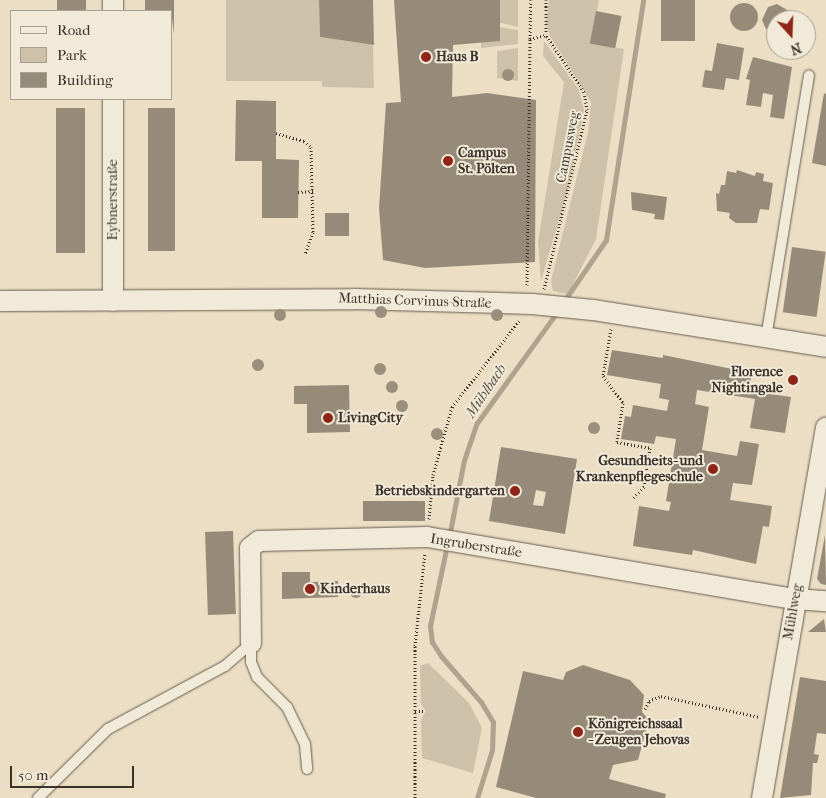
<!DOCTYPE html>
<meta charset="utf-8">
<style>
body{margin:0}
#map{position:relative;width:826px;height:798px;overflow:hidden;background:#ebdec4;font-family:"IM FELL French Canon",serif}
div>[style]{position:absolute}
.green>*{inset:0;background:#cdc1a9}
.stream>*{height:5px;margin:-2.5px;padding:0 2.5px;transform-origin:2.5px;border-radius:2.5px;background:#afa38f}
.building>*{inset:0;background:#968b79;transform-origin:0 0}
.round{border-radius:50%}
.path>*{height:3px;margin-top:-1.5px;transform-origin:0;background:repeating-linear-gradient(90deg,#3a3128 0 1px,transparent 0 3.5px)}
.roads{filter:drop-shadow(0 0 1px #665c4f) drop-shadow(0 0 1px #665c4f)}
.lane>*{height:10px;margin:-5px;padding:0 5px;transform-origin:5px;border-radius:5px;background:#f2ead9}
.street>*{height:20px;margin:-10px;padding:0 10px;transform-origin:10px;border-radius:10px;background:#f2ead9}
.trees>*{width:12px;height:12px;margin:-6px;border-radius:50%;background:#9a8f7c}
.dots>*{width:14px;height:14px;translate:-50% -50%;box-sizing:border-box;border:2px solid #f2ead9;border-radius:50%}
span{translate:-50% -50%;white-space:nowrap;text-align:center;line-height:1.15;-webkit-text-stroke:4px #f2ead9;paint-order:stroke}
.poi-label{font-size:14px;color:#3a3128;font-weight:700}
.left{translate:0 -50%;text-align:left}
.right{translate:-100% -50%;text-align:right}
.street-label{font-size:14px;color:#3a3128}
.water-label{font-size:15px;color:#574e42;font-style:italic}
.legend{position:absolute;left:10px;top:10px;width:162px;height:90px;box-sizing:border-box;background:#f2ead9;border:1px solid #a8a092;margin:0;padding:6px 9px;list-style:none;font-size:15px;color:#3a3128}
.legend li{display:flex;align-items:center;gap:10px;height:25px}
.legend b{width:25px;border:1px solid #a8a092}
.north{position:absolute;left:766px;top:10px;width:50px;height:50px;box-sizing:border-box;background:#f2ead9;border:1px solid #a8a092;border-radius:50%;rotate:160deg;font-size:14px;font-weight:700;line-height:20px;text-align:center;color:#3a3128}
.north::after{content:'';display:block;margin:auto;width:18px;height:22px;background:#8f2418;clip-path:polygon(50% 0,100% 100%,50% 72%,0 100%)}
.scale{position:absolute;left:10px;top:766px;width:124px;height:22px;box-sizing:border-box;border:2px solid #3a3128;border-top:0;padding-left:6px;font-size:15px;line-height:18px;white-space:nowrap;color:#3a3128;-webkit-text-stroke:4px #f2ead9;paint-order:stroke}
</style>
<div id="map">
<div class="green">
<i style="clip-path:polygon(226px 0,319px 0,320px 37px,373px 45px,374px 88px,322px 87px,322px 81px,226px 81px)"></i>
<i style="clip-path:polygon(498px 0,518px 0,518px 27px,497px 22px)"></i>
<i style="clip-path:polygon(549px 0,599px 0,590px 43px,624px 49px,596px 239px,568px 294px,553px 291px,551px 281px,588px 132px,591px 102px,550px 36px,546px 23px)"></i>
<i style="clip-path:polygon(498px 27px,518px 30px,518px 44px,481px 48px,481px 41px)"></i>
<i style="clip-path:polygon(544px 41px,579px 90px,584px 110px,568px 189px,541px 281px,538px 242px,564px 82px,543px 56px)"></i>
<i style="clip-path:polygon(518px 48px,518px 81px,497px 78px,497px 51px)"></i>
<i style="clip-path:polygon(428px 663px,469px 703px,482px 728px,473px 773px,422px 758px,421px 719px,426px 711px,421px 704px,420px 666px)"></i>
</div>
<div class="stream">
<i style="left:564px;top:301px;width:74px;rotate:-55.5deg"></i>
<i style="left:606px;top:240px;width:243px;rotate:-81.2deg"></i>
<i style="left:449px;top:537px;width:78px;rotate:-79deg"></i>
<i style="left:464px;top:460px;width:39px;rotate:-71deg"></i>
<i style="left:477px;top:423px;width:137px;rotate:-54.2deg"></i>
<i style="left:447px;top:545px;width:83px;rotate:101.9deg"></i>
<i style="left:430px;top:626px;width:16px;rotate:83deg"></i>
<i style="left:432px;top:642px;width:17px;rotate:57deg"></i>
<i style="left:441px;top:656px;width:61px;rotate:49deg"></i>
<i style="left:481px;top:702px;width:23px;rotate:59deg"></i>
<i style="left:493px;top:722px;width:28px;rotate:92deg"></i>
<i style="left:492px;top:750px;width:50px;rotate:107.4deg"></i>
</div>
<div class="building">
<i style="left:57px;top:0;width:29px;height:11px"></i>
<i style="clip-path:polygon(145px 0,174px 0,174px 34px,171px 11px,145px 11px)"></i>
<i style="clip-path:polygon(319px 0,373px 0,374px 45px,320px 37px)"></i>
<i style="clip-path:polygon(394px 0,500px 0,500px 41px,453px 45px,452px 97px,487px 93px,536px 100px,535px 262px,425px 268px,383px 260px,379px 208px,386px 103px,401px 102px)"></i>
<i style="left:661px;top:0;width:34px;height:41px"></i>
<i class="round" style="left:730px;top:3px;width:28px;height:28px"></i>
<i style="clip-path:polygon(777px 4px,789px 11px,792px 20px,776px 20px,775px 34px,766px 29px,762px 20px,768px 7px)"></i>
<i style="left:596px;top:11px;width:26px;height:33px;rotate:11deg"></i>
<i style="clip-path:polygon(717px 43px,744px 48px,739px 80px,726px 78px,724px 90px,702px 87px,705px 70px,712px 71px)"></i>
<i style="clip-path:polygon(753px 57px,792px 67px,784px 119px,770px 117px,773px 95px,763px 93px,761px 107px,746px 105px,750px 80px,746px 79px)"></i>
<i style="clip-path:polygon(824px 93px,826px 94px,826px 166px,812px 163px)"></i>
<i style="clip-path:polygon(236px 100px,276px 101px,276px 159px,299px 160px,298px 218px,262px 218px,262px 161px,235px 161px)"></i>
<i style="left:85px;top:108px;width:145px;height:29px;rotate:90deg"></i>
<i style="left:148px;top:108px;width:27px;height:143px"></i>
<i style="clip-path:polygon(737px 170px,755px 176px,756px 172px,764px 174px,763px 181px,773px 183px,769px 210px,760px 209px,757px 223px,736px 223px,729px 218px,730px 213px,717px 211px,716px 193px,719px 194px,721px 185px,725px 185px,727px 171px,736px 173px)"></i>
<i style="clip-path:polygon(631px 192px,667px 197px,664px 220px,654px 219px,655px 214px,632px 210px)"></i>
<i style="left:325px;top:213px;width:24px;height:23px"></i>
<i style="left:792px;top:247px;width:34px;height:66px;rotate:8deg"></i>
<i style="clip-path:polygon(612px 350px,663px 358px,663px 355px,752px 373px,749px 391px,791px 397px,785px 433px,750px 428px,755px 399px,697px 390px,695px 404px,709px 407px,702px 450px,737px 456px,740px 441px,759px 444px,752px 485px,733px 483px,730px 500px,772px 506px,769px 527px,763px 526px,756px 564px,693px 550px,692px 555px,633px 546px,639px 506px,669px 511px,671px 502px,666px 501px,676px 439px,656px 436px,654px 444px,621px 439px,625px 416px,631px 417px,633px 405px,667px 411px,669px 400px,659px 398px,661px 384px,607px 375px)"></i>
<i style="clip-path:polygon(349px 385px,350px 432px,307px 433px,307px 404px,294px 404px,294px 386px)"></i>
<i style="clip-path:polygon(evenodd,501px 447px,577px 459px,565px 534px,489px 521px,501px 447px,536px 490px,546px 492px,543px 506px,533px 505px,536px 490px)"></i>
<i style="left:363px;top:501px;width:62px;height:20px"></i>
<i style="left:233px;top:531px;width:83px;height:28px;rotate:88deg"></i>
<i style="clip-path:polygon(825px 535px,826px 585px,821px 584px,817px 579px)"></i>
<i style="clip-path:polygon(282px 572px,310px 572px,310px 582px,338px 581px,338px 597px,282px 599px)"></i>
<i style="clip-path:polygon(824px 619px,826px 632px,808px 632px)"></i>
<i style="clip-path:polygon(583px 665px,630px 680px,644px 695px,642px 712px,649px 720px,638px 760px,613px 765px,609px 779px,666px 794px,665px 798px,536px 798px,496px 787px,523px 671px,563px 680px,566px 672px)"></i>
<i style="clip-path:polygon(800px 677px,826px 681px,826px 734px,817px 733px,814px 754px,819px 755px,817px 763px,813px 763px,811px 795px,780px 798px)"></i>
</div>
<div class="path">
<i style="left:530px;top:39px;width:39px;rotate:-89deg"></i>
<i style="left:276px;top:133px;width:29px;rotate:16deg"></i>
<i style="left:304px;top:141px;width:9px;rotate:41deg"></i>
<i style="left:311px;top:147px;width:85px;rotate:88.7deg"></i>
<i style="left:313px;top:232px;width:23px;rotate:110deg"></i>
<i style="left:298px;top:192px;width:15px;rotate:-4deg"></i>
<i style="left:527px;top:285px;width:246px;rotate:-89.3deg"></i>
<i style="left:530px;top:39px;width:16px;rotate:-14deg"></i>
<i style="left:544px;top:289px;width:184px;rotate:-76.5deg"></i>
<i style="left:587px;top:110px;width:18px;rotate:-99deg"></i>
<i style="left:584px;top:92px;width:69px;rotate:-123.7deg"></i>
<i style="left:546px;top:35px;width:35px;rotate:-90deg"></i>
<i style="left:611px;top:329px;width:48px;rotate:99.7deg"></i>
<i style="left:603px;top:376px;width:34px;rotate:53deg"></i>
<i style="left:623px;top:403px;width:39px;rotate:99deg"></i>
<i style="left:617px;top:442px;width:34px;rotate:10deg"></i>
<i style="left:650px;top:448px;width:39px;rotate:99deg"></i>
<i style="left:644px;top:487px;width:16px;rotate:135deg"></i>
<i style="left:429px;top:519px;width:44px;rotate:-84.8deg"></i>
<i style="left:433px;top:475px;width:71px;rotate:-74.4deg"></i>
<i style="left:452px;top:407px;width:109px;rotate:-52.1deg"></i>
<i style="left:645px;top:709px;width:9px;rotate:-63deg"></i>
<i style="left:649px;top:701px;width:13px;rotate:-23deg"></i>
<i style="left:661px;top:696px;width:101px;rotate:12deg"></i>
<i style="left:415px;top:711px;width:11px"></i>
<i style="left:415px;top:798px;width:152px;rotate:-90deg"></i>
<i style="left:415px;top:646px;width:94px;rotate:-83.9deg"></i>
</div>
<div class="roads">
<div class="lane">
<i style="left:766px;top:338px;width:266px;rotate:-80.7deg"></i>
<i style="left:251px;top:643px;width:19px;rotate:90deg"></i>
<i style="left:251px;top:662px;width:16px;rotate:68deg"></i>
<i style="left:257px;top:677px;width:42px;rotate:45deg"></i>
<i style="left:287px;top:707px;width:41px;rotate:64.1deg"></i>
<i style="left:305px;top:744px;width:25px;rotate:85deg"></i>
<i style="left:38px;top:798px;width:98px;rotate:-44.6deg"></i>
<i style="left:108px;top:729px;width:133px;rotate:-28.3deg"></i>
<i style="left:225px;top:666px;width:35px;rotate:-41deg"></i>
</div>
<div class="street">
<i style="left:113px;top:0;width:11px;rotate:90deg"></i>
<i style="left:113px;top:99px;width:202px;rotate:90deg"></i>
<i style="left:0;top:301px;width:354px;rotate:-0.3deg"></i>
<i style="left:354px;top:299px;width:178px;rotate:1.6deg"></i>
<i style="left:532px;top:304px;width:61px;rotate:5.6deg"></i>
<i style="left:593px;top:310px;width:236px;rotate:9deg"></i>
<i style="left:251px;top:643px;width:95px;rotate:-90.6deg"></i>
<i style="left:250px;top:548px;width:11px;rotate:-38deg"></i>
<i style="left:259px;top:541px;width:168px;rotate:-1.4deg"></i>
<i style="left:427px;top:537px;width:373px;rotate:9.6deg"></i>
<i style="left:795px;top:599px;width:31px;rotate:4deg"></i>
<i style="left:762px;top:798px;width:376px;rotate:-80.2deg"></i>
</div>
</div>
<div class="trees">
<i style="left:508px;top:75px"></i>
<i style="left:381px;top:312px"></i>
<i style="left:280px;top:315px"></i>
<i style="left:497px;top:315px"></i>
<i style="left:258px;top:365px"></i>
<i style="left:380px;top:369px"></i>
<i style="left:392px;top:387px"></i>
<i style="left:402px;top:406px"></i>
<i style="left:594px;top:428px"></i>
<i style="left:437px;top:434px"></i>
<i style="left:356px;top:592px"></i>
</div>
<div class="dots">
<i style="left:426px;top:57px;background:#8f2418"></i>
<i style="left:448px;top:161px;background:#8f2418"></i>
<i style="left:793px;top:380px;background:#8f2418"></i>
<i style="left:328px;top:418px;background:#8f2418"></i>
<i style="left:713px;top:469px;background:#8f2418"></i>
<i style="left:515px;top:491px;background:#8f2418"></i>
<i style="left:310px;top:589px;background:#8f2418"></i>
<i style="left:578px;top:732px;background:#8f2418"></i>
</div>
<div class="poi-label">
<span class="left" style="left:436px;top:57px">Haus B</span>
<span class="left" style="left:458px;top:161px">Campus<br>St. Pölten</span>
<span class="right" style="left:783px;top:380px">Florence<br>Nightingale</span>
<span class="left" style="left:338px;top:418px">LivingCity</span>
<span class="right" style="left:703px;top:469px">Gesundheits- und<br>Krankenpflegeschule</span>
<span class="right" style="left:505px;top:491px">Betriebskindergarten</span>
<span class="left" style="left:320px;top:589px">Kinderhaus</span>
<span class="left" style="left:588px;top:732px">Königreichssaal<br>- Zeugen Jehovas</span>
</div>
<div class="street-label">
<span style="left:568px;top:147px;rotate:-79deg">Campusweg</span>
<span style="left:113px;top:200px;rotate:-90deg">Eybnerstraße</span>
<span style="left:415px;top:301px;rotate:2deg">Matthias Corvinus-Straße</span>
<span style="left:476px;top:546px;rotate:9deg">Ingruberstraße</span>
<span style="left:793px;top:612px;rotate:-80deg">Mühlweg</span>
</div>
<div class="water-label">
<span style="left:486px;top:391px;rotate:-56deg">Mühlbach</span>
</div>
<ul class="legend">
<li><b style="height:6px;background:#f2ead9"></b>Road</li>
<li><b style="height:14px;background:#cdc1a9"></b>Park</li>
<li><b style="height:14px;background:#968b79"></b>Building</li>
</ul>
<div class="north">N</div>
<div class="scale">50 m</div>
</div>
